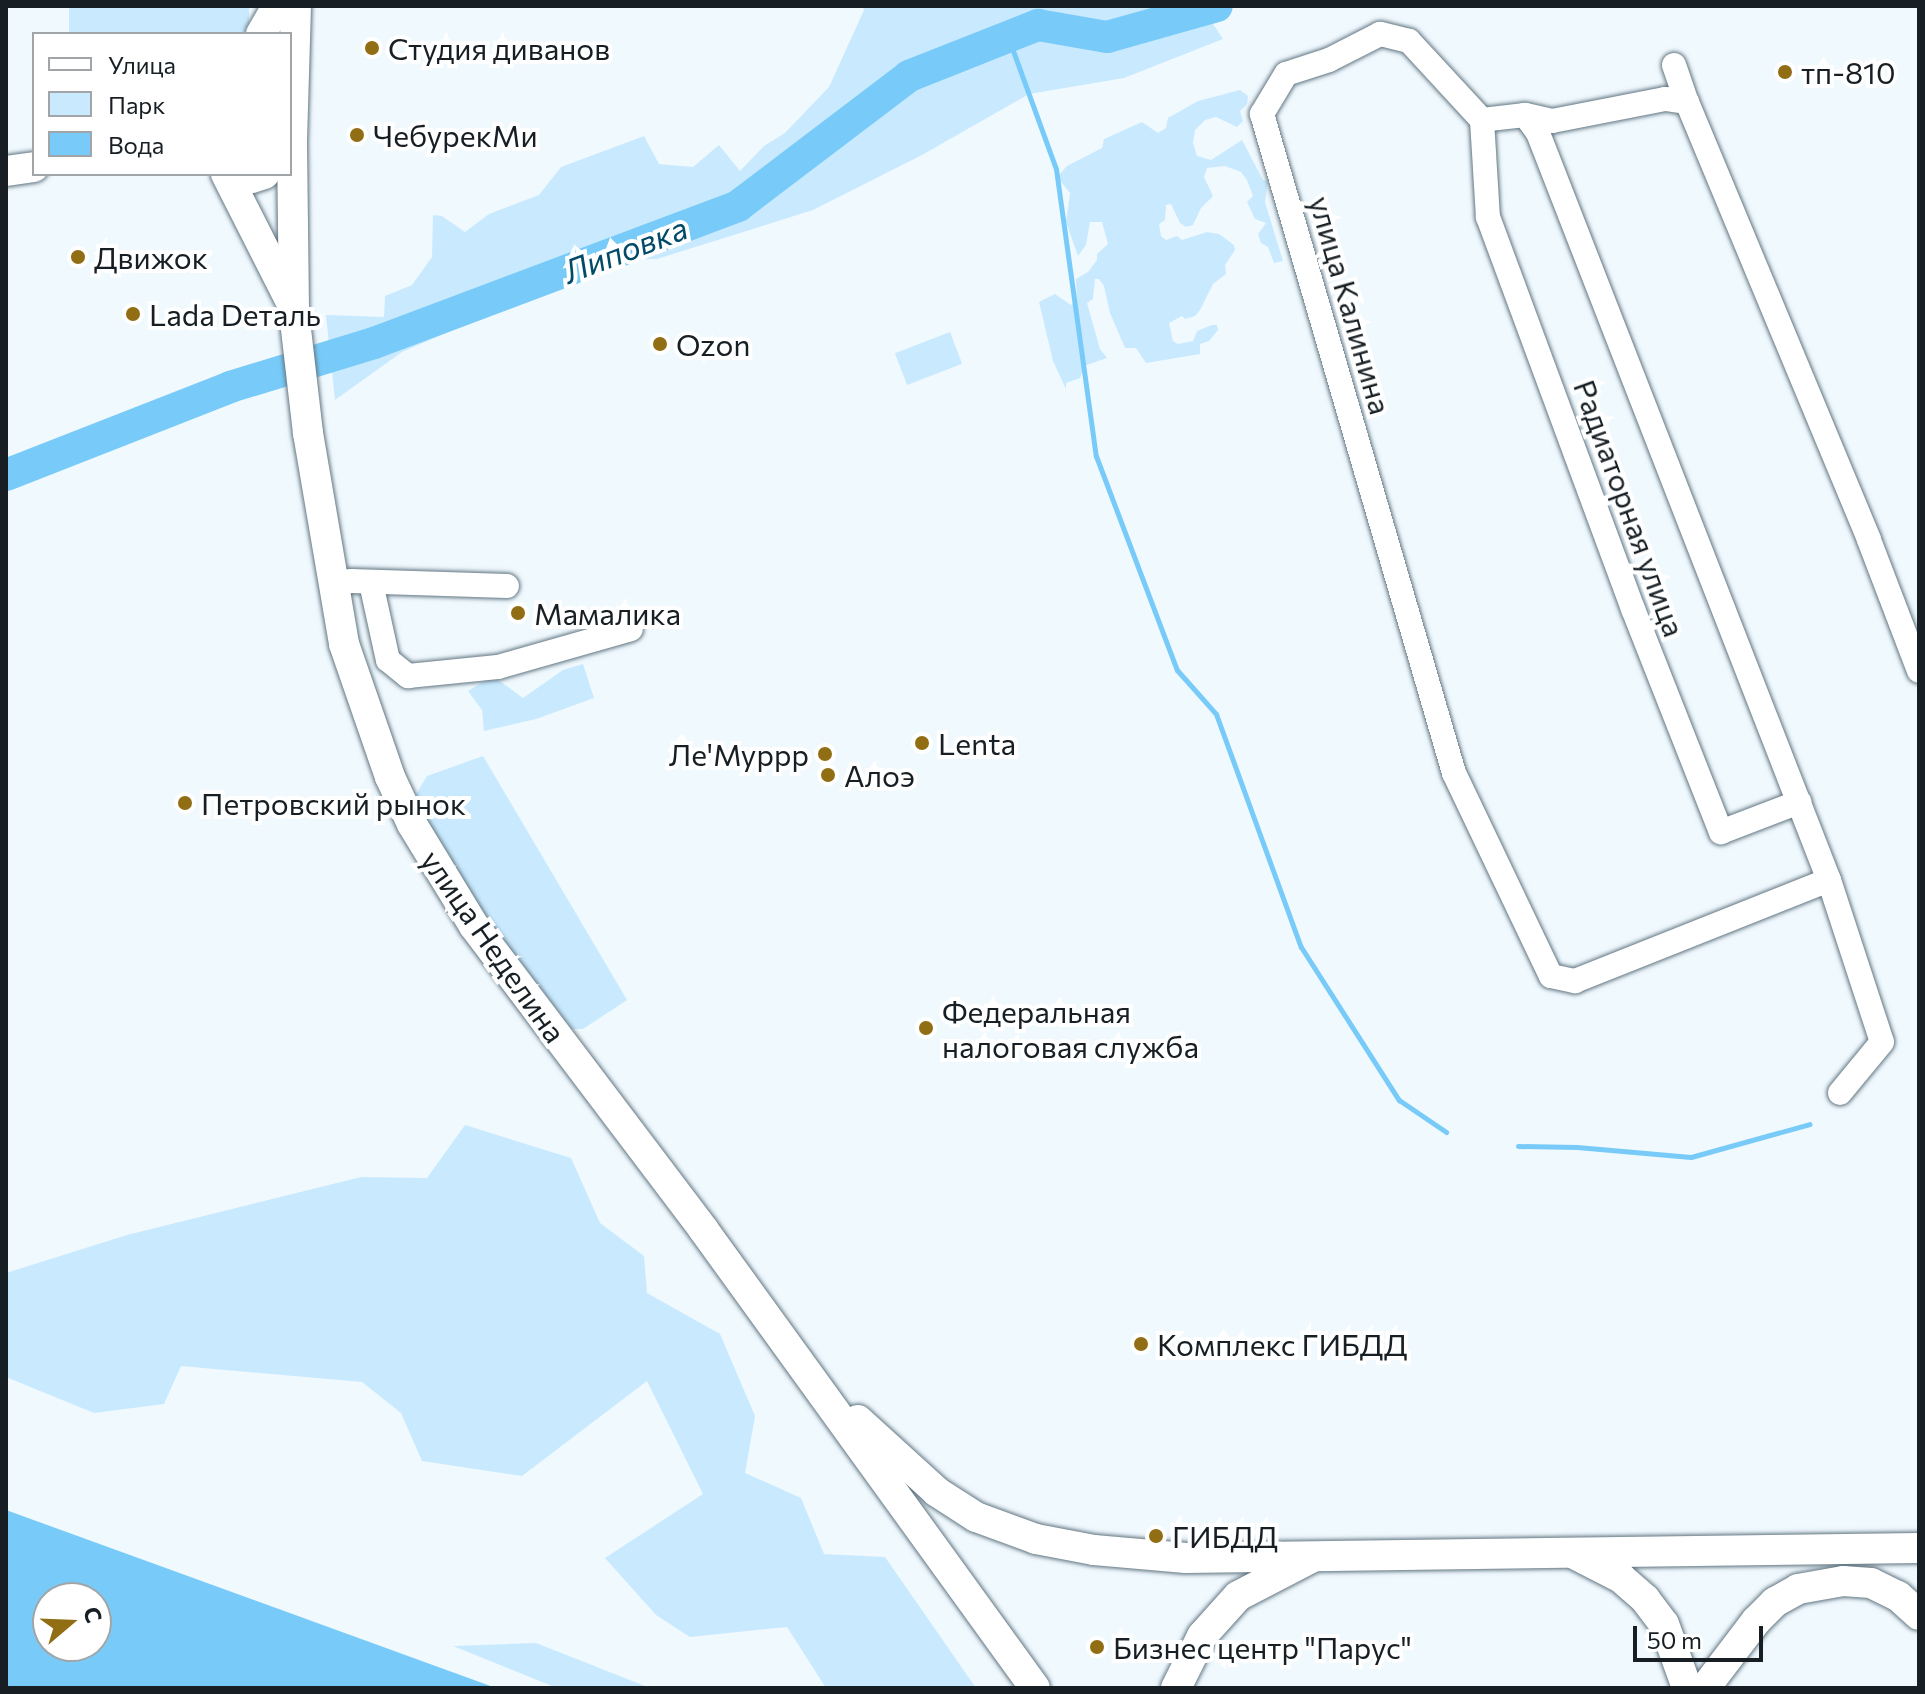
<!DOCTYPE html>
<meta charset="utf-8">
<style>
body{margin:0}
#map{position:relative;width:1925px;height:1694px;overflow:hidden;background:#f0f9fe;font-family:Commissioner,sans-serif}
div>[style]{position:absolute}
.green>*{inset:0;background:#c9eafe;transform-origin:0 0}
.water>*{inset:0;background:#78cbf8}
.stream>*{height:5px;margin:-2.5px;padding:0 2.5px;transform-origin:2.5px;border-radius:2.5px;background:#78cbf8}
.river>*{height:32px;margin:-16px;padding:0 16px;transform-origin:16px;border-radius:16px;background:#78cbf8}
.roads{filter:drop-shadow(0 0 2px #627682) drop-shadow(0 0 2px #627682)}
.minor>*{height:24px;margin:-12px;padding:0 12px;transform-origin:12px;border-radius:12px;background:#fff}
.major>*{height:30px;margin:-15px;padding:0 15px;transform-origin:15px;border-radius:15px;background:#fff}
.dots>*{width:22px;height:22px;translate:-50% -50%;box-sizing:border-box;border:4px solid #fff;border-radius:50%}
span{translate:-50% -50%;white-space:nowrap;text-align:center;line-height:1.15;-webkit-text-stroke:8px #fff;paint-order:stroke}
.poi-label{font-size:30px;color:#171f24}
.left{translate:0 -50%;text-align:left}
.right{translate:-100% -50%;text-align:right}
.street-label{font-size:30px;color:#171f24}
.water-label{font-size:32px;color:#014a68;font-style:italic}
.frame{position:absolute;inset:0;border:8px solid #171f24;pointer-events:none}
.legend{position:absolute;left:32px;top:32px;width:260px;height:144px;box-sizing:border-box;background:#fff;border:2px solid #a2a5a7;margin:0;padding:10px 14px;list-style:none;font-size:24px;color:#171f24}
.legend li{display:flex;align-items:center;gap:16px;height:40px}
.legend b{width:40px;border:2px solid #a2a5a7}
.north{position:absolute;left:32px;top:1582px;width:80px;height:80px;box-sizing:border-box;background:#fff;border:2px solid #a2a5a7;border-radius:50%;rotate:71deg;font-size:22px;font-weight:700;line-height:32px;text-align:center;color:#171f24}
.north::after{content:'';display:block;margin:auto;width:28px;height:36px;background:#916d14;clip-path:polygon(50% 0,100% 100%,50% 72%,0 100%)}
.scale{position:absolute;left:1633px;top:1626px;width:130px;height:36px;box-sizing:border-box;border:4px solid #171f24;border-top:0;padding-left:10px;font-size:24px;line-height:28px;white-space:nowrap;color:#171f24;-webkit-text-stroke:6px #fff;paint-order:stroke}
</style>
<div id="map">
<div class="green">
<i style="left:69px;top:6px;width:180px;height:28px"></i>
<i style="clip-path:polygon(862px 6px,1201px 6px,1223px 39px,1124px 78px,1029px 94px,922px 155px,813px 210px,657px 259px,548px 261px,535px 271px,481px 292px,481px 318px,402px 352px,335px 400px,326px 315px,384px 317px,385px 296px,412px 285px,432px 257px,433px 215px,442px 216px,465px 232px,489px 214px,539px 195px,561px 167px,644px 136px,659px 164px,693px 167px,719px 145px,740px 171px,764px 146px,785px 133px,829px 87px,864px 10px)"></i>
<i style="clip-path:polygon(1240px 90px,1248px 96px,1247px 104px,1240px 111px,1243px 121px,1237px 127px,1216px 117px,1205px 120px,1195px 130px,1193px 143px,1197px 156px,1211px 160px,1242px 140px,1263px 180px,1268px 181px,1265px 202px,1283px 261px,1274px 263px,1268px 247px,1261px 243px,1258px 234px,1266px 223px,1255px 219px,1247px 202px,1253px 196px,1247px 180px,1241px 172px,1225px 166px,1207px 168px,1204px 177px,1213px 196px,1201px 208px,1193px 225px,1186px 227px,1180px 223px,1171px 204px,1166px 205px,1165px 220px,1159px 224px,1161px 236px,1166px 240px,1177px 236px,1182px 240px,1207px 232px,1219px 234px,1234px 245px,1235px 250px,1225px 265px,1226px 274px,1213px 284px,1200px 310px,1195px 316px,1185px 319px,1182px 316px,1169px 323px,1173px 341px,1178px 344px,1193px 341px,1197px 331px,1212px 325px,1217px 325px,1218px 330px,1209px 341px,1200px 344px,1200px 354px,1146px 363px,1136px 348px,1125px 348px,1110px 313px,1104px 286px,1099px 279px,1095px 279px,1093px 299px,1087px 303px,1100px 349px,1107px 358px,1084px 366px,1080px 378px,1066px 383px,1066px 389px,1053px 361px,1039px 302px,1055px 294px,1071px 305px,1077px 301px,1076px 279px,1088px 272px,1097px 260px,1097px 254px,1108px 244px,1102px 222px,1090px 222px,1086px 245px,1078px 256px,1066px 222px,1070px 193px,1057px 177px,1067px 166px,1102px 148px,1104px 139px,1142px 122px,1158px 133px,1166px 128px,1168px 118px,1198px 101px)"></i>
<i style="left:950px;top:332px;width:34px;height:59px;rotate:69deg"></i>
<i style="clip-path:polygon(583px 664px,594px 698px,536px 719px,484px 731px,482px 710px,468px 691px,493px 676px,523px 698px,563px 670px)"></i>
<i style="clip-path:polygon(483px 756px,627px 1000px,583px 1029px,572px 1029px,465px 891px,415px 796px,427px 776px)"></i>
<i style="clip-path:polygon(465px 1125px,571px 1158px,600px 1223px,644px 1256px,647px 1293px,720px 1334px,755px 1416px,745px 1473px,801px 1498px,824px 1554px,885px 1557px,976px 1688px,826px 1688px,787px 1627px,690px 1637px,656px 1615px,605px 1558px,703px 1494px,647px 1381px,522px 1476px,422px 1461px,401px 1413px,362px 1382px,181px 1366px,164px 1404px,94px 1413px,6px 1377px,6px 1273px,127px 1235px,361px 1177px,427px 1178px)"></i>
<i style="clip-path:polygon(536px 1643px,650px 1688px,557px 1688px,453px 1646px)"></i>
</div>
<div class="water">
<i style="clip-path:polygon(evenodd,6px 1510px,496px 1688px,6px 1688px,6px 1510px,48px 1598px,96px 1598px,96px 1646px,48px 1646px,48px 1598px)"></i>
</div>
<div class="stream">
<i style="left:1008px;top:37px;width:140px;rotate:70deg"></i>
<i style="left:1056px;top:169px;width:290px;rotate:82.1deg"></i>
<i style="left:1096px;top:456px;width:229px;rotate:69.3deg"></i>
<i style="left:1177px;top:670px;width:59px;rotate:48.4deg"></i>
<i style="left:1216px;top:714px;width:248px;rotate:70deg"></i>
<i style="left:1301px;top:947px;width:182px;rotate:57.4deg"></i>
<i style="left:1399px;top:1100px;width:57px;rotate:34.2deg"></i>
<i style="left:1518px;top:1146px;width:59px;rotate:1deg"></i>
<i style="left:1577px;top:1147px;width:114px;rotate:5deg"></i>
<i style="left:1691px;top:1157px;width:123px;rotate:-15.5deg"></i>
</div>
<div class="river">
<i style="left:6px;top:475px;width:241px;rotate:-21.4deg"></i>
<i style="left:230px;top:387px;width:151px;rotate:-17deg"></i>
<i style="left:374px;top:343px;width:389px;rotate:-20.6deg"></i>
<i style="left:738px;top:206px;width:215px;rotate:-37.2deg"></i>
<i style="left:909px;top:76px;width:139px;rotate:-21.6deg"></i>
<i style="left:1038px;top:25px;width:70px;rotate:9.9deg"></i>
<i style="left:1107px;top:37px;width:114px;rotate:-15.7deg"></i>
</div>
<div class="roads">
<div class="minor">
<i style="left:1674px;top:65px;width:39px;rotate:71deg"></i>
<i style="left:1687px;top:102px;width:22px;rotate:-172deg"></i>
<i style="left:1665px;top:99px;width:115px;rotate:169deg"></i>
<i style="left:1552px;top:121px;width:28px;rotate:-167deg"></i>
<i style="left:1525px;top:115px;width:43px;rotate:173.4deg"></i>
<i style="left:1482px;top:120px;width:108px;rotate:-132.7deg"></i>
<i style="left:1409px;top:41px;width:30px;rotate:-166deg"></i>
<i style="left:1380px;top:34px;width:57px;rotate:153deg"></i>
<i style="left:1329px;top:60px;width:45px;rotate:162deg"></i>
<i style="left:1286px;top:74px;width:47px;rotate:121deg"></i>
<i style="left:1262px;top:114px;width:686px;rotate:73.76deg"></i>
<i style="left:1454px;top:773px;width:225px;rotate:64.5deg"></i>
<i style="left:1551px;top:976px;width:25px;rotate:12deg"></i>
<i style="left:1575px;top:981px;width:273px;rotate:-21.7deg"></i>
<i style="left:1687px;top:102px;width:474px;rotate:67.4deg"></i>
<i style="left:1869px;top:540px;width:140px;rotate:69.1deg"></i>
<i style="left:1525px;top:115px;width:22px;rotate:54deg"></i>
<i style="left:1538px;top:133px;width:802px;rotate:68.72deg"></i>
<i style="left:1829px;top:880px;width:170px;rotate:71.9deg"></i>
<i style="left:1882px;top:1042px;width:66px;rotate:129.5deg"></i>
<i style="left:1482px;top:120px;width:97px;rotate:86.5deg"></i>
<i style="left:1488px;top:217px;width:418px;rotate:69.7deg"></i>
<i style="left:1633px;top:609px;width:240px;rotate:68.5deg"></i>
<i style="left:1721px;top:832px;width:84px;rotate:-21deg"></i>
<i style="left:371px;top:583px;width:79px;rotate:77.6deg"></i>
<i style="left:388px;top:660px;width:26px;rotate:39deg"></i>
<i style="left:408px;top:676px;width:90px;rotate:-5.7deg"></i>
<i style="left:498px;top:667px;width:138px;rotate:-15.9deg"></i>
<i style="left:332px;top:585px;width:19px;rotate:-12deg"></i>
<i style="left:351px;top:581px;width:156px;rotate:1.8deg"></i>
</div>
<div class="major">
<i style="left:296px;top:6px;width:138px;rotate:91.7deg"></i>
<i style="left:292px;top:144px;width:168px;rotate:89.3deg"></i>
<i style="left:294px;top:312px;width:122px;rotate:83.4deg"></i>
<i style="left:308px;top:433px;width:214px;rotate:80.3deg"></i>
<i style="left:344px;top:644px;width:141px;rotate:70.9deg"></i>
<i style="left:390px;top:777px;width:52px;rotate:64.9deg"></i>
<i style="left:412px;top:824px;width:119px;rotate:58.7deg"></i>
<i style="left:474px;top:926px;width:380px;rotate:52.9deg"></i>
<i style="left:703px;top:1229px;width:566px;rotate:54.12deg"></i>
<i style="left:261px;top:34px;width:32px;rotate:-60deg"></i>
<i style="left:6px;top:171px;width:28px;rotate:-8deg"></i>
<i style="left:226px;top:174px;width:144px;rotate:63.1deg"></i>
<i style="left:233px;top:174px;width:19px;rotate:12deg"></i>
<i style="left:252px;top:178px;width:13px;rotate:-18deg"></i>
<i style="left:858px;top:1420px;width:107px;rotate:42.3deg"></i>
<i style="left:937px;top:1492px;width:46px;rotate:32.7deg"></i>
<i style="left:976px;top:1517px;width:64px;rotate:20.1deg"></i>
<i style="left:1036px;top:1539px;width:59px;rotate:10.7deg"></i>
<i style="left:1094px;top:1550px;width:92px;rotate:5deg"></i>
<i style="left:1186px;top:1558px;width:733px;rotate:-0.78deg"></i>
<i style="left:1576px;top:1555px;width:51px;rotate:27.1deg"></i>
<i style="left:1621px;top:1578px;width:32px;rotate:41deg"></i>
<i style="left:1645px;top:1599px;width:31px;rotate:53deg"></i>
<i style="left:1664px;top:1624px;width:68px;rotate:70.2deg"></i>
<i style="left:1176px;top:1688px;width:58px;rotate:-63.4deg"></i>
<i style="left:1202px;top:1636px;width:54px;rotate:-48deg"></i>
<i style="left:1238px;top:1596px;width:82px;rotate:-27.5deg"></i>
<i style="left:1705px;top:1688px;width:84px;rotate:-52.7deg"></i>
<i style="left:1756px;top:1621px;width:27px;rotate:-45deg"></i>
<i style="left:1775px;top:1602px;width:26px;rotate:-29deg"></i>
<i style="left:1798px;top:1589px;width:46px;rotate:-10.1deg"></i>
<i style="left:1843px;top:1581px;width:28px;rotate:4deg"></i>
<i style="left:1871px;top:1583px;width:30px;rotate:26deg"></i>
<i style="left:1898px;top:1596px;width:28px;rotate:42deg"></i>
</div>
</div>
<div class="dots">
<i style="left:372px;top:48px;background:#916d14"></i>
<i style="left:1785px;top:72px;background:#916d14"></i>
<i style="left:357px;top:135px;background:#916d14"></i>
<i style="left:78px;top:257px;background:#916d14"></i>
<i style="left:133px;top:314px;background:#916d14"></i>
<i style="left:660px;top:344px;background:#916d14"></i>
<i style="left:518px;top:613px;background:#916d14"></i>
<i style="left:922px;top:743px;background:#916d14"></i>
<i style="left:825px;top:754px;background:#916d14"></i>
<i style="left:828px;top:775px;background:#916d14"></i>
<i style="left:185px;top:803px;background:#916d14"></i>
<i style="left:926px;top:1028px;background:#916d14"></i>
<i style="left:1141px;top:1344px;background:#916d14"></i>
<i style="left:1156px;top:1536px;background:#916d14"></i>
<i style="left:1097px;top:1647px;background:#916d14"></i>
</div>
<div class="poi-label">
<span class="left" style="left:388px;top:48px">Студия диванов</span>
<span class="left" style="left:1801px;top:72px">тп-810</span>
<span class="left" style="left:373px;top:135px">ЧебурекМи</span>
<span class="left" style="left:94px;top:257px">Движок</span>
<span class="left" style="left:149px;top:314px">Lada Dеталь</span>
<span class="left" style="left:676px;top:344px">Ozon</span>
<span class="left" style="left:534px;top:613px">Мамалика</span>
<span class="left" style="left:938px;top:743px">Lenta</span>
<span class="right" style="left:809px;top:754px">Ле'Муррр</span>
<span class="left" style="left:844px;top:775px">Алоэ</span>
<span class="left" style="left:201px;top:803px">Петровский рынок</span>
<span class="left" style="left:942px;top:1028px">Федеральная<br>налоговая служба</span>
<span class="left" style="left:1157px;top:1344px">Комплекс ГИБДД</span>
<span class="left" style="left:1172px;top:1536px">ГИБДД</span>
<span class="left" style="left:1113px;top:1647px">Бизнес центр "Парус"</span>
</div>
<div class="street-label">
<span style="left:1351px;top:305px;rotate:74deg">улица Калинина</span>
<span style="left:1630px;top:508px;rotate:70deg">Радиаторная улица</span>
<span style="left:494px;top:946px;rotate:55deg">улица Неделина</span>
</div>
<div class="water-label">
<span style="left:625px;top:249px;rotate:-21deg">Липовка</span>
</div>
<div class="frame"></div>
<ul class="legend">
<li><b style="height:10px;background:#fff"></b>Улица</li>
<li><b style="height:22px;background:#c9eafe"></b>Парк</li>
<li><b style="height:22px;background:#78cbf8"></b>Вода</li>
</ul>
<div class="north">С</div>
<div class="scale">50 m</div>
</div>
